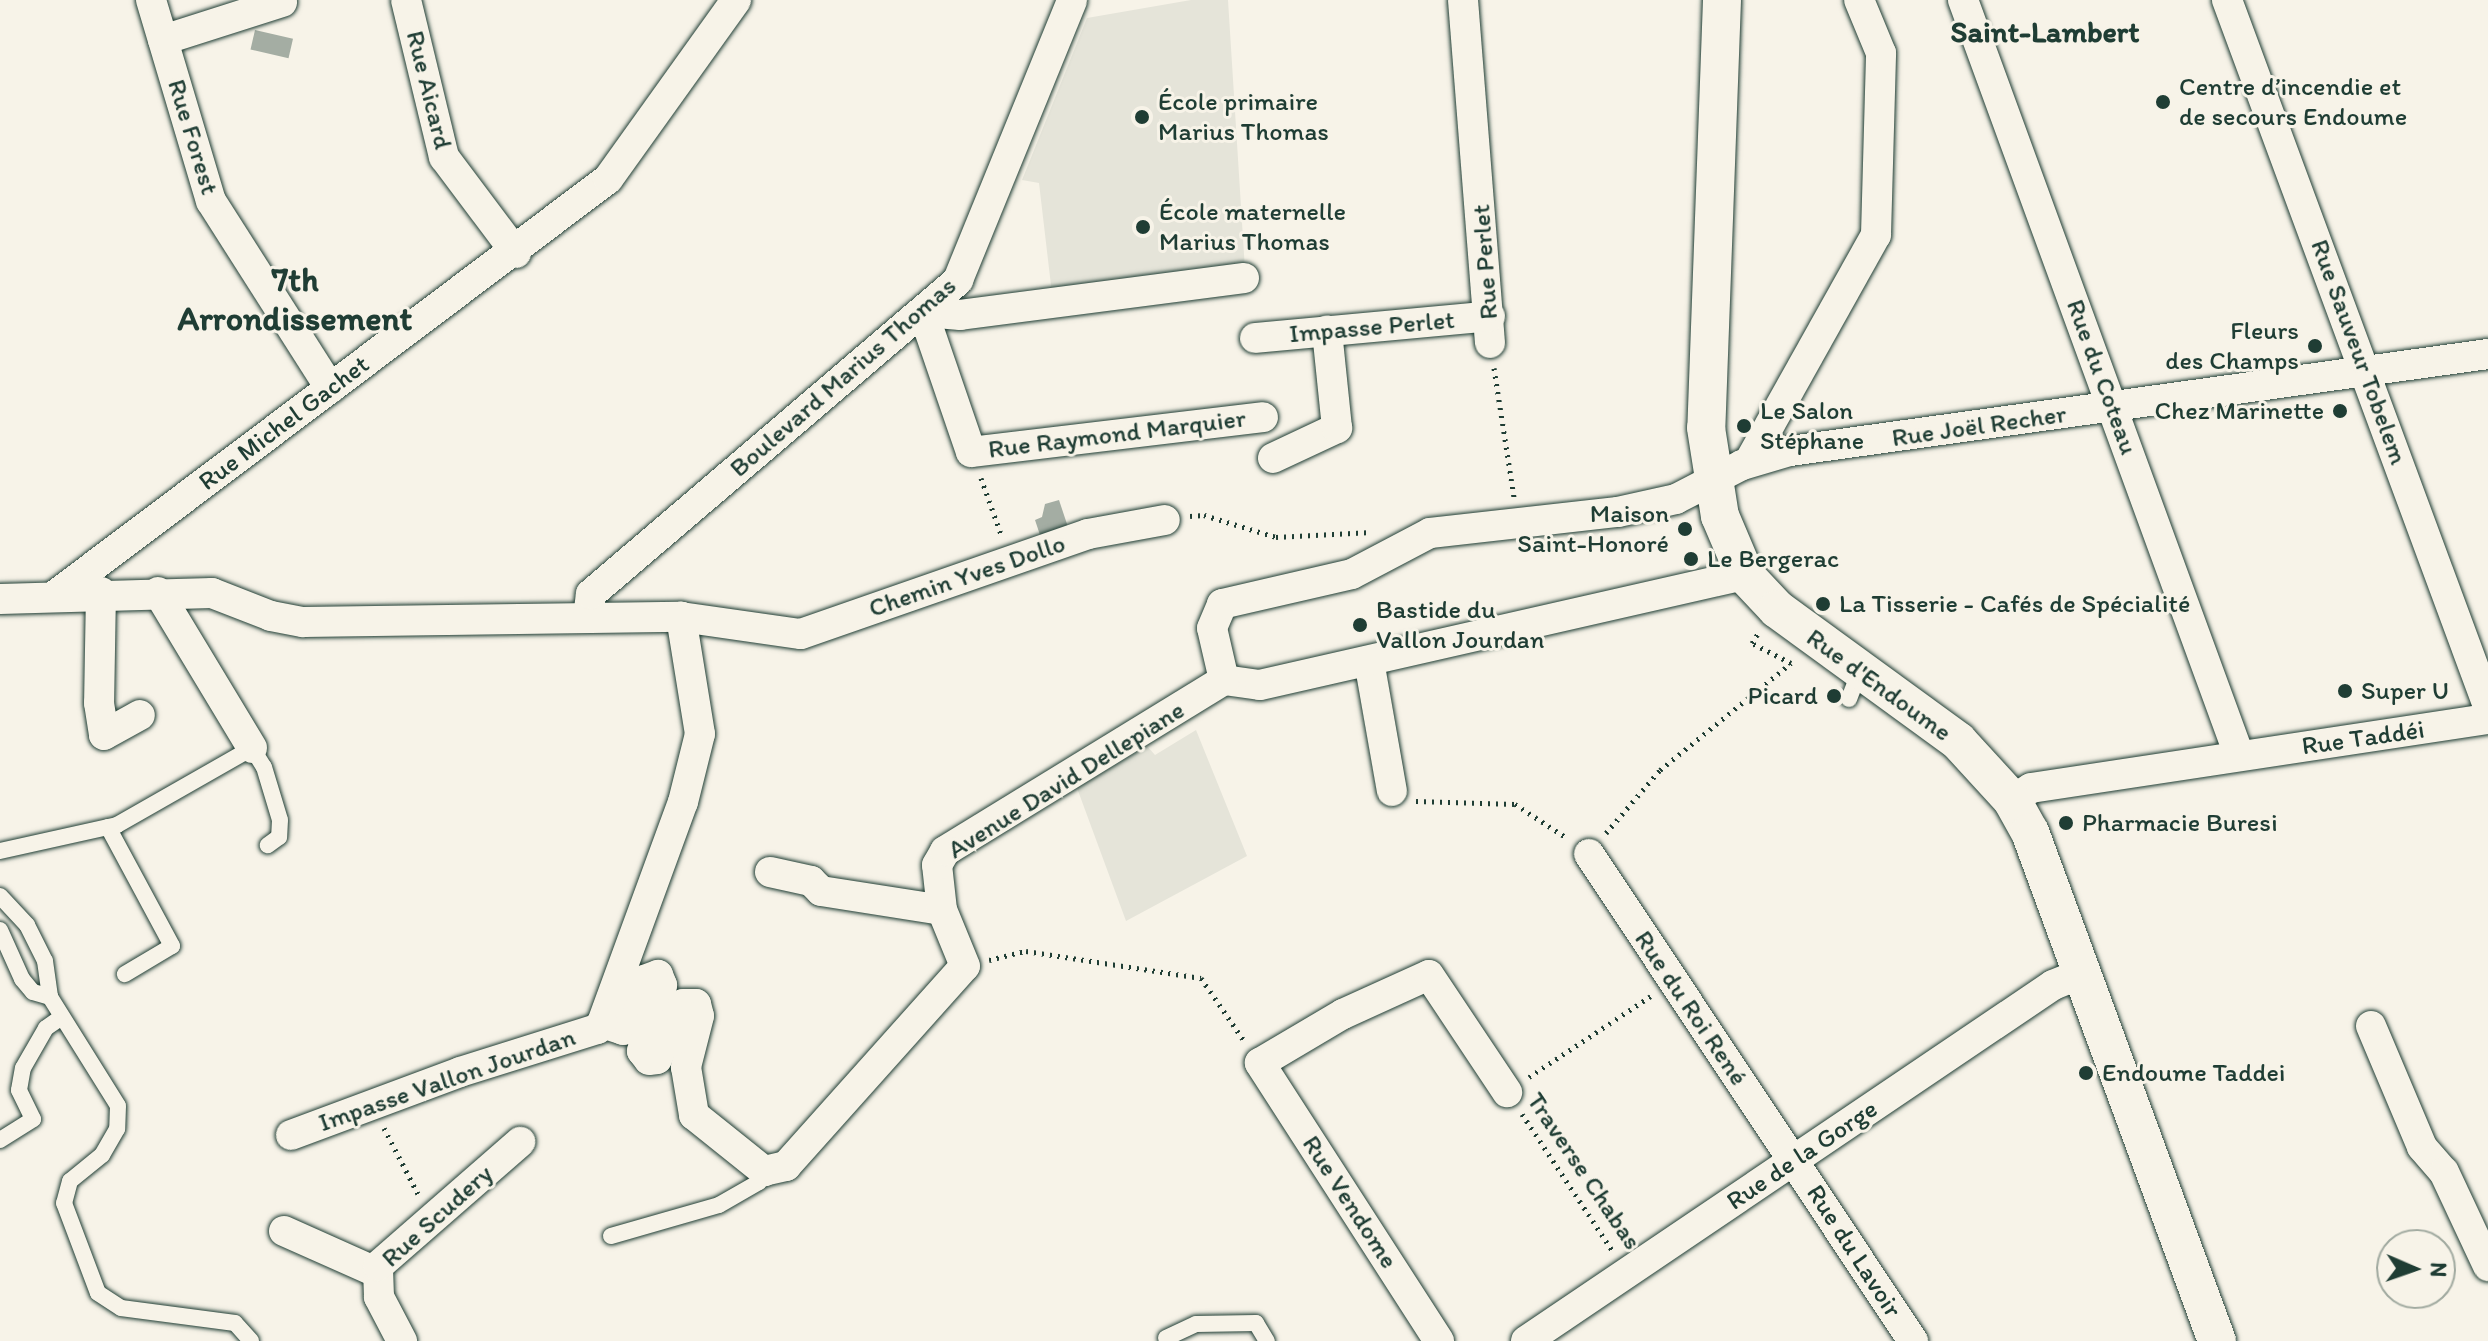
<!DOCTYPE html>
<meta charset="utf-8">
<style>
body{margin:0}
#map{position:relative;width:2488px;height:1341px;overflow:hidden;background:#f7f3e8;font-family:Itim,sans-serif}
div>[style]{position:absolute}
.built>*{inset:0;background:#e5e4d9}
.water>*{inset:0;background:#a4ada3;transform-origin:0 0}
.path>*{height:5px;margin-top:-2.5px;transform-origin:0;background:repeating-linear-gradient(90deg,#1f3d34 0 2px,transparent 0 8px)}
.roads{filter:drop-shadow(0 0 2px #1f3d34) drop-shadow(0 0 2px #1f3d34)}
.service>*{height:16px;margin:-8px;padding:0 8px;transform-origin:8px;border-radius:8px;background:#f7f3e8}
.minor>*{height:30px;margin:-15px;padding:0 15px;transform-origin:15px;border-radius:15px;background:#f7f3e8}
.tertiary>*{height:38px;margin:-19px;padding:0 19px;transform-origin:19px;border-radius:19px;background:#f7f3e8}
.dots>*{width:22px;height:22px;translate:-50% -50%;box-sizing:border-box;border:4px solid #f7f3e8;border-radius:50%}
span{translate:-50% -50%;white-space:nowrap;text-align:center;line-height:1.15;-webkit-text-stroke:6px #f7f3e8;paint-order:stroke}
.poi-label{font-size:26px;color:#1f3d34}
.left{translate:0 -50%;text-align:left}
.right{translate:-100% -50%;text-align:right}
.street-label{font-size:26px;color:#1f3d34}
.quarter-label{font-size:30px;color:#1f3d34;font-weight:700}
.district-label{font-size:34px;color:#1f3d34;font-weight:700}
.north{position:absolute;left:2376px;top:1229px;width:80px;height:80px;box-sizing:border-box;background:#f7f3e8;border:2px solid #a1aaa0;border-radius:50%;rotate:92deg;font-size:22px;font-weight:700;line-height:32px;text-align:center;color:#1f3d34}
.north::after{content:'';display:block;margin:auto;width:28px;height:36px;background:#1f3d34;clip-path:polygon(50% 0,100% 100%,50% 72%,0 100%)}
</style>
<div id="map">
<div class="built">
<i style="clip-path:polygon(1191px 0,1228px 0,1245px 270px,1052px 294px,1039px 183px,1022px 180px,1087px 18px)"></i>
<i style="clip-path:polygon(1196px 730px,1247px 856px,1126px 921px,1077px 788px,1147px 746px,1155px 755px)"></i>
</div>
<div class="water">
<i style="left:255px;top:30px;width:39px;height:20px;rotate:13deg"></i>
<i style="clip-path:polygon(1059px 500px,1068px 527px,1041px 538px,1035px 520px,1042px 517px,1045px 504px)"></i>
</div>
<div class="path">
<i style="left:1494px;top:368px;width:131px;rotate:81.2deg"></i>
<i style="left:981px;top:478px;width:63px;rotate:70.4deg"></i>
<i style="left:1190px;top:516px;width:14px;rotate:-4deg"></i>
<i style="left:1204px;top:515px;width:75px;rotate:17deg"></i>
<i style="left:1276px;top:537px;width:96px;rotate:-3deg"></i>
<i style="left:1416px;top:801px;width:99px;rotate:1.7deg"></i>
<i style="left:1515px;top:804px;width:62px;rotate:33.2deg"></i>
<i style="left:1606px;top:833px;width:83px;rotate:-49.4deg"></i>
<i style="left:1660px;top:770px;width:169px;rotate:-39.2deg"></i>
<i style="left:1791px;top:663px;width:44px;rotate:-152.9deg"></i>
<i style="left:1752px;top:643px;width:13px;rotate:-58deg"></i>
<i style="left:989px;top:960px;width:38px;rotate:-14deg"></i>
<i style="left:1026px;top:951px;width:177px;rotate:8.8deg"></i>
<i style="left:1201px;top:978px;width:78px;rotate:55.5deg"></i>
<i style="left:1529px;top:1077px;width:146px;rotate:-33.6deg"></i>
<i style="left:1522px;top:1114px;width:167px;rotate:56.5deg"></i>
<i style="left:384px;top:1128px;width:74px;rotate:62.7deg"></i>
</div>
<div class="roads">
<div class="service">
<i style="left:1849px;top:699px;width:30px;rotate:-69deg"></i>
<i style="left:108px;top:827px;width:135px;rotate:61.7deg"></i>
<i style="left:172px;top:946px;width:55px;rotate:149.2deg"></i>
<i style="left:0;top:851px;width:120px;rotate:-12.5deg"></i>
<i style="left:117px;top:825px;width:155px;rotate:-29.7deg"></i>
<i style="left:252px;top:748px;width:22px;rotate:58deg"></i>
<i style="left:264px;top:767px;width:55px;rotate:73.2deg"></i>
<i style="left:280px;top:820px;width:17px;rotate:93deg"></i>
<i style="left:279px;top:837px;width:14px;rotate:144deg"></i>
<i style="left:0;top:896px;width:40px;rotate:47deg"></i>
<i style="left:27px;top:925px;width:40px;rotate:63.4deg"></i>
<i style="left:45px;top:961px;width:36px;rotate:82deg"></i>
<i style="left:0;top:930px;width:54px;rotate:65.8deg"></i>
<i style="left:22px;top:979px;width:17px;rotate:50deg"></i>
<i style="left:33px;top:992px;width:18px;rotate:16deg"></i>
<i style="left:50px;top:997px;width:128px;rotate:58deg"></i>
<i style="left:118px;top:1106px;width:23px;rotate:92deg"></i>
<i style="left:117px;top:1129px;width:30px;rotate:120deg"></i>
<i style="left:102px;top:1155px;width:41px;rotate:140.9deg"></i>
<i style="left:70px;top:1181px;width:23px;rotate:105deg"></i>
<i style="left:64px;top:1203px;width:96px;rotate:69.3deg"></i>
<i style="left:98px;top:1293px;width:27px;rotate:33deg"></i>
<i style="left:121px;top:1308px;width:115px;rotate:7.5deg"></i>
<i style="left:235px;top:1323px;width:24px;rotate:48deg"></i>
<i style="left:0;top:1140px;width:39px;rotate:-32deg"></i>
<i style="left:33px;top:1119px;width:32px;rotate:-116deg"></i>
<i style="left:19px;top:1090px;width:22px;rotate:-80deg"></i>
<i style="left:23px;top:1068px;width:46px;rotate:-60.1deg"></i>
<i style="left:46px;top:1028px;width:19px;rotate:-35deg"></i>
<i style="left:611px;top:1236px;width:112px;rotate:-16deg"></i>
<i style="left:719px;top:1205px;width:46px;rotate:-29.9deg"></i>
<i style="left:759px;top:1182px;width:12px;rotate:-66deg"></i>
<i style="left:1166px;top:1338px;width:33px;rotate:-25deg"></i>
<i style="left:1196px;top:1324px;width:60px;rotate:-1deg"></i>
<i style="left:1256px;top:1323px;width:21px;rotate:59deg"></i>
</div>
<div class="minor">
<i style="left:151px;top:0;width:210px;rotate:73.4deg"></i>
<i style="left:211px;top:201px;width:222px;rotate:57.5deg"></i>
<i style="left:406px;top:0;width:162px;rotate:76.4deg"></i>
<i style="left:444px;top:157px;width:120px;rotate:53.1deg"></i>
<i style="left:1463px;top:0;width:344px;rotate:85.5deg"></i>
<i style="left:1963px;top:0;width:804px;rotate:69.92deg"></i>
<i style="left:2227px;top:0;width:753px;rotate:69.71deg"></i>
<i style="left:163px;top:40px;width:125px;rotate:-17.7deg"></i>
<i style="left:1244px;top:278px;width:286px;rotate:172.6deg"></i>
<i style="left:960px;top:315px;width:37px;rotate:-175deg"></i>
<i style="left:923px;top:312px;width:148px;rotate:71.1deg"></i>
<i style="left:971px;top:452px;width:294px;rotate:-6.8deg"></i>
<i style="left:1255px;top:338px;width:236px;rotate:-5.3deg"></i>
<i style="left:1273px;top:458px;width:71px;rotate:-25.1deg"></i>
<i style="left:1337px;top:428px;width:98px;rotate:-95.9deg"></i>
<i style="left:1749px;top:462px;width:260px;rotate:-60.8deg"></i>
<i style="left:1876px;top:235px;width:182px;rotate:-88.4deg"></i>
<i style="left:1881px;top:53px;width:57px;rotate:-112.5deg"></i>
<i style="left:101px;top:592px;width:111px;rotate:91deg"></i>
<i style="left:99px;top:703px;width:32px;rotate:81deg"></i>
<i style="left:104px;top:735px;width:41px;rotate:-29.1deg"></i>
<i style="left:158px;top:592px;width:182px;rotate:58.9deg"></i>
<i style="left:54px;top:596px;width:693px;rotate:-36.97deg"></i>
<i style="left:608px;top:179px;width:220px;rotate:-54.4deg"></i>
<i style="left:0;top:599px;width:212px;rotate:-1.6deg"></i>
<i style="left:212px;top:593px;width:63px;rotate:21.3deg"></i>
<i style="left:271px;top:616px;width:33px;rotate:11deg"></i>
<i style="left:303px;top:622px;width:378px;rotate:-0.8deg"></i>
<i style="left:681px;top:617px;width:121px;rotate:8.1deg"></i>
<i style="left:801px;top:634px;width:304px;rotate:-19.2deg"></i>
<i style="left:1088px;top:534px;width:78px;rotate:-10.3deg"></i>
<i style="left:588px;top:618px;width:24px;rotate:-83deg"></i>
<i style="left:591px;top:594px;width:483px;rotate:-40.5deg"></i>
<i style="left:958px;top:280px;width:302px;rotate:-67.8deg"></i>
<i style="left:1369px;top:661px;width:132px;rotate:80deg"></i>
<i style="left:1224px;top:680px;width:36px;rotate:8deg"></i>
<i style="left:1260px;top:685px;width:497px;rotate:-12.8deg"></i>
<i style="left:2012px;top:800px;width:22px;rotate:-32deg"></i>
<i style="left:2031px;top:788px;width:462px;rotate:-8.6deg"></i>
<i style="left:1589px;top:854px;width:585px;rotate:56.36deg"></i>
<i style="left:770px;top:872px;width:42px;rotate:12.4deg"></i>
<i style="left:811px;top:881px;width:14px;rotate:45deg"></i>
<i style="left:821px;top:891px;width:122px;rotate:8.9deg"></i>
<i style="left:602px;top:1023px;width:22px;rotate:18deg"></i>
<i style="left:623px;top:1030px;width:54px;rotate:-67.2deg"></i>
<i style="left:644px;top:980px;width:15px;rotate:-20deg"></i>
<i style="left:658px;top:975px;width:11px;rotate:68deg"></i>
<i style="left:662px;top:985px;width:69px;rotate:106.9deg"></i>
<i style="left:642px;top:1051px;width:11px;rotate:52deg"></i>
<i style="left:649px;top:1060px;width:8px;rotate:-7deg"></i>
<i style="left:657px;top:1059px;width:54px;rotate:-65.8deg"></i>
<i style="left:679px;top:1010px;width:7px;rotate:-56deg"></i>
<i style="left:683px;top:1004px;width:13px"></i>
<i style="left:696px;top:1004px;width:12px;rotate:76deg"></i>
<i style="left:699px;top:1016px;width:53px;rotate:104.3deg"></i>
<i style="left:686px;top:1067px;width:49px;rotate:80.5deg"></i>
<i style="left:694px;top:1115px;width:90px;rotate:38.7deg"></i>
<i style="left:764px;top:1171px;width:23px;rotate:-13deg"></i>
<i style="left:786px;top:1166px;width:268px;rotate:-48.2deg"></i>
<i style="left:965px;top:966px;width:61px;rotate:-112.3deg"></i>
<i style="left:942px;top:910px;width:45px;rotate:-96.3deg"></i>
<i style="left:937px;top:865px;width:16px;rotate:-60deg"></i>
<i style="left:945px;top:851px;width:327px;rotate:-31.5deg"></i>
<i style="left:1224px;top:680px;width:53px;rotate:-103deg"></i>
<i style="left:1212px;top:628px;width:26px;rotate:-67deg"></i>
<i style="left:1222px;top:604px;width:133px;rotate:-13deg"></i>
<i style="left:1352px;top:574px;width:88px;rotate:-27.7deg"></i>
<i style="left:1430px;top:533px;width:189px;rotate:-6.4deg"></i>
<i style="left:1618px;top:512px;width:59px;rotate:-12.6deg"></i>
<i style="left:1676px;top:499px;width:74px;rotate:-27.3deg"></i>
<i style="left:1742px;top:465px;width:50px;rotate:-16.3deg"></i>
<i style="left:1790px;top:451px;width:705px;rotate:-7.91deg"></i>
<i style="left:602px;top:1023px;width:235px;rotate:-69.9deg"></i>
<i style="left:683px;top:802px;width:70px;rotate:-76deg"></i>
<i style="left:700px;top:734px;width:119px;rotate:-99.2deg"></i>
<i style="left:2371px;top:1026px;width:131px;rotate:67.1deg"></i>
<i style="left:2422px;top:1147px;width:33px;rotate:49deg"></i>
<i style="left:2444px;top:1172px;width:104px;rotate:64.9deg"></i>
<i style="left:291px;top:1135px;width:180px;rotate:-20.4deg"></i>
<i style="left:460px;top:1072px;width:144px;rotate:-17.4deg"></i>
<i style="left:597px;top:1029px;width:8px;rotate:-50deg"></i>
<i style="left:284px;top:1231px;width:101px;rotate:24deg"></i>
<i style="left:402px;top:1341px;width:50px;rotate:-117.6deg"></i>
<i style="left:379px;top:1297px;width:31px;rotate:-92deg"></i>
<i style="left:378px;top:1266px;width:189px;rotate:-41.1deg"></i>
<i style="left:1439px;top:1341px;width:331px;rotate:-122.8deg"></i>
<i style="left:1260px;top:1063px;width:96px;rotate:-30.6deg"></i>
<i style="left:1343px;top:1014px;width:94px;rotate:-24.4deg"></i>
<i style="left:1429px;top:975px;width:141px;rotate:56.3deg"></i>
<i style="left:1526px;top:1341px;width:636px;rotate:-34.04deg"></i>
<i style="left:2053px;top:985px;width:29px;rotate:-22deg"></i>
</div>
<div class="tertiary">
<i style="left:1722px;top:0;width:428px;rotate:92.1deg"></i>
<i style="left:1706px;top:428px;width:89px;rotate:81deg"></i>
<i style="left:1720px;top:516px;width:64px;rotate:67deg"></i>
<i style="left:1745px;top:575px;width:47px;rotate:46.7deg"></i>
<i style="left:1777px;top:609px;width:224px;rotate:36.1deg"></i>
<i style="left:1958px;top:741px;width:80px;rotate:47.5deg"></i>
<i style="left:2012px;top:800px;width:37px;rotate:61deg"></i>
<i style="left:2030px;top:832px;width:542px;rotate:69.83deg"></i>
</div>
</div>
<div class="dots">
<i style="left:2163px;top:102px;background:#1f3d34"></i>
<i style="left:1142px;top:117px;background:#1f3d34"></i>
<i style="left:1143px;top:227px;background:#1f3d34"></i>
<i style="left:2315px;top:346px;background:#1f3d34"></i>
<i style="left:2340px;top:411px;background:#1f3d34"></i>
<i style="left:1744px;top:426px;background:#1f3d34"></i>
<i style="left:1685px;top:529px;background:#1f3d34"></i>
<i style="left:1691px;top:559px;background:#1f3d34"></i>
<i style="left:1823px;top:604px;background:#1f3d34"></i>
<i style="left:1360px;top:625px;background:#1f3d34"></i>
<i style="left:2345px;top:691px;background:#1f3d34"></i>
<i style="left:1834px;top:696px;background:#1f3d34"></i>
<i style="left:2066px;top:823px;background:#1f3d34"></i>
<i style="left:2086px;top:1073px;background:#1f3d34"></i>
</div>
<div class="poi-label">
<span class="left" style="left:2179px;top:102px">Centre d’incendie et<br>de secours Endoume</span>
<span class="left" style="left:1158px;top:117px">École primaire<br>Marius Thomas</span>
<span class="left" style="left:1159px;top:227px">École maternelle<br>Marius Thomas</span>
<span class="right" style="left:2299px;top:346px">Fleurs<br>des Champs</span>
<span class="left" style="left:1760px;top:426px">Le Salon<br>Stéphane</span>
<span class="right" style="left:2324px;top:411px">Chez Marinette</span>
<span class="right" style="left:1669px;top:529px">Maison<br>Saint-Honoré</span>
<span class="left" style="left:1707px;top:559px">Le Bergerac</span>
<span class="left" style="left:1839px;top:604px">La Tisserie - Cafés de Spécialité</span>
<span class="left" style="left:1376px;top:625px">Bastide du<br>Vallon Jourdan</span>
<span class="left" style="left:2361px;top:691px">Super U</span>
<span class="right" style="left:1818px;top:696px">Picard</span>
<span class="left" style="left:2082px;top:823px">Pharmacie Buresi</span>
<span class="left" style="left:2102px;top:1073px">Endoume Taddei</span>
</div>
<div class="street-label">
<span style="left:429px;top:90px;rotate:76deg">Rue Aicard</span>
<span style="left:193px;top:137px;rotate:73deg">Rue Forest</span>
<span style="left:1485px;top:262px;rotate:-94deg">Rue Perlet</span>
<span style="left:1372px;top:327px;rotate:-5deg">Impasse Perlet</span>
<span style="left:2359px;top:352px;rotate:70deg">Rue Sauveur Tobelem</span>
<span style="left:843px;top:377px;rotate:-41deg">Boulevard Marius Thomas</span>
<span style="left:2102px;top:377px;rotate:70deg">Rue du Coteau</span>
<span style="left:284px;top:423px;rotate:-37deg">Rue Michel Gachet</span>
<span style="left:1979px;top:426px;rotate:-8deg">Rue Joël Recher</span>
<span style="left:1117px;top:434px;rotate:-7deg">Rue Raymond Marquier</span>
<span style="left:967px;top:576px;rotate:-19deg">Chemin Yves Dollo</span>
<span style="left:1879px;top:685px;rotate:36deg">Rue d'Endoume</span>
<span style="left:2363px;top:738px;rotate:-8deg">Rue Taddéi</span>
<span style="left:1066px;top:780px;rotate:-32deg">Avenue David Dellepiane</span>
<span style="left:1691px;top:1008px;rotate:56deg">Rue du Roi René</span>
<span style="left:447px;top:1080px;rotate:-19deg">Impasse Vallon Jourdan</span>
<span style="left:1802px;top:1155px;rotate:-34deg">Rue de la Gorge</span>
<span style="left:1584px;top:1171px;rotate:56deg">Traverse Chabas</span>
<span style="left:1350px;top:1202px;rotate:57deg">Rue Vendome</span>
<span style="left:437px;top:1216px;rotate:-42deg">Rue Scudery</span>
<span style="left:1854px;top:1251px;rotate:57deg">Rue du Lavoir</span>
</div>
<div class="quarter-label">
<span style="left:2045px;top:32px">Saint-Lambert</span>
</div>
<div class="district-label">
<span style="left:295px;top:299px">7th<br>Arrondissement</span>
</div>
<div class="north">N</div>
</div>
